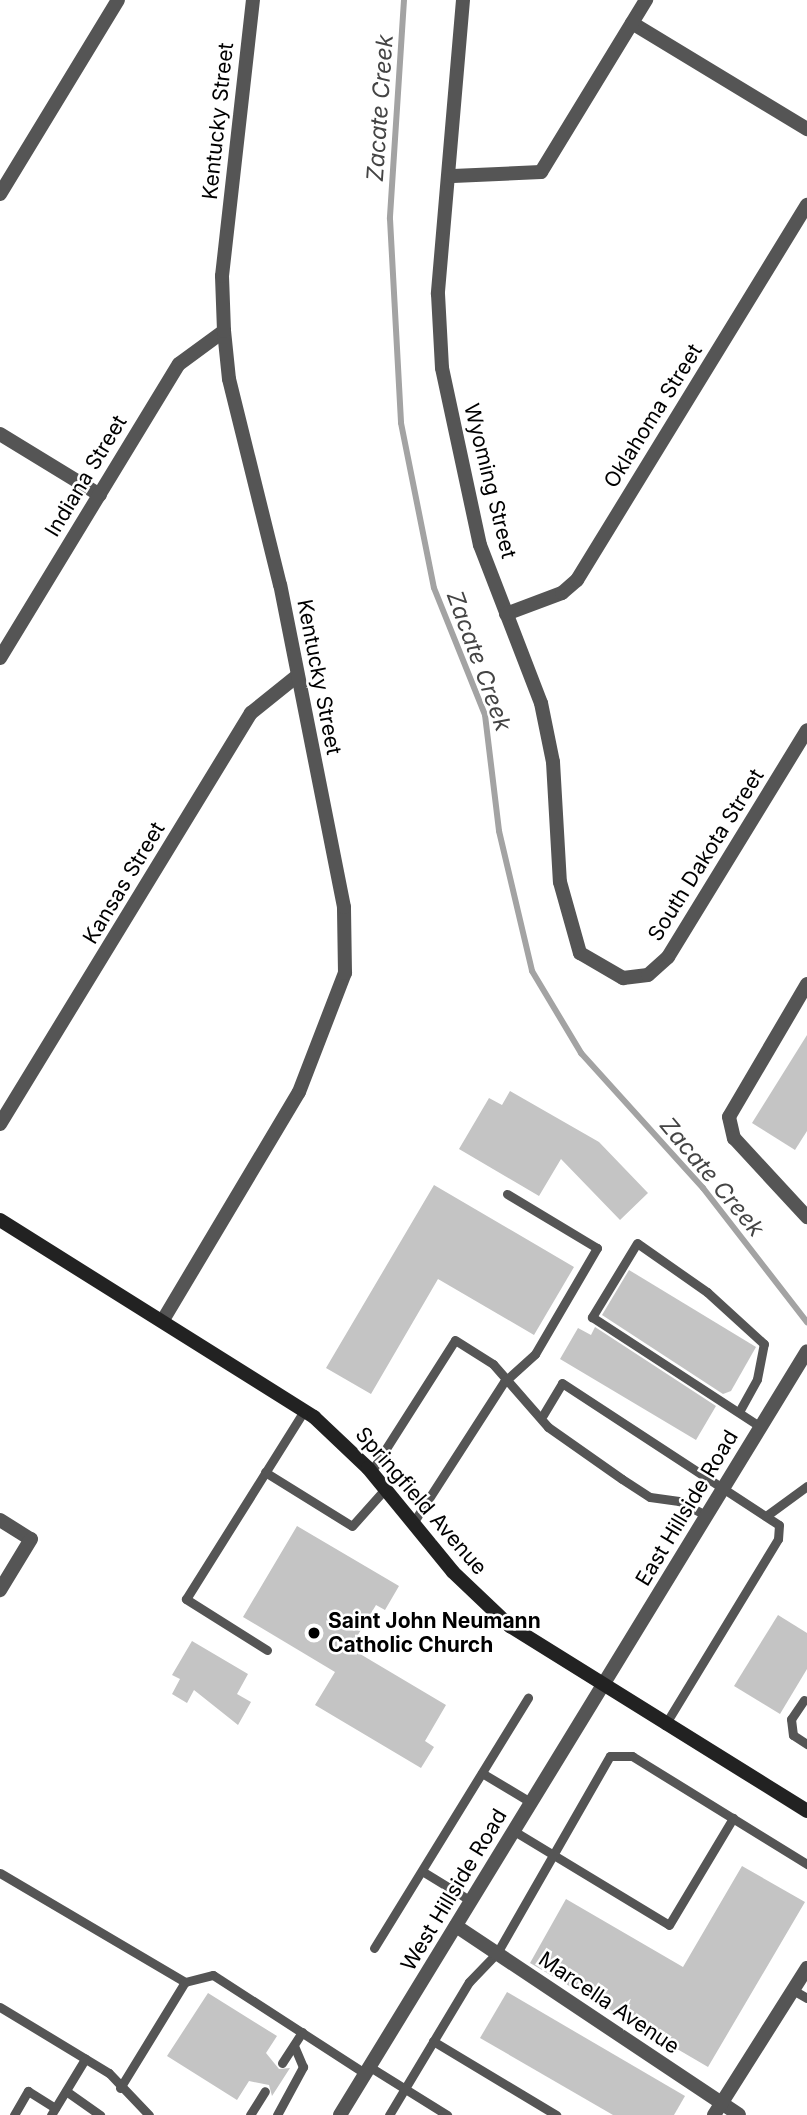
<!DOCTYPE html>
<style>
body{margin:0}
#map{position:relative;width:807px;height:2115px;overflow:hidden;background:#fff;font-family:Inter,sans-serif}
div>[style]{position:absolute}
.stream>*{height:6px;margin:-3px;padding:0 3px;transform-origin:3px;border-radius:3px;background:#a3a3a3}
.building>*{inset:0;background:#c4c4c4}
.service>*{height:9px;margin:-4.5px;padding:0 4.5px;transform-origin:4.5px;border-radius:4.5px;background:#555}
.minor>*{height:14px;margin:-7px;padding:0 7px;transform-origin:7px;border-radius:7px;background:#555}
.tertiary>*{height:14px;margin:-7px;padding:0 7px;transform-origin:7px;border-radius:7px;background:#555}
.secondary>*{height:14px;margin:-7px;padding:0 7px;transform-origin:7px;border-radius:7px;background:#222}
.dots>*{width:19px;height:19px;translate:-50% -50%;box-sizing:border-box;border:4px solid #fff;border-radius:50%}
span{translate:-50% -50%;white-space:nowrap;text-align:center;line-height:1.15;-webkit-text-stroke:5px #fff;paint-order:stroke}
.street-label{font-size:21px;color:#000}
.poi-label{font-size:21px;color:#000;font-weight:700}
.left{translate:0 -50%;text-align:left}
.water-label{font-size:23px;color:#444;font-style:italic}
</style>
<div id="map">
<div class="stream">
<i style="left:404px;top:0;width:219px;rotate:93.7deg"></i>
<i style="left:390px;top:219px;width:204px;rotate:86.9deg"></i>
<i style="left:401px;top:423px;width:168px;rotate:78.7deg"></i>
<i style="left:434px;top:588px;width:137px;rotate:68.1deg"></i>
<i style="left:485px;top:715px;width:117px;rotate:83.1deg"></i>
<i style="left:499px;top:831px;width:144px;rotate:76.7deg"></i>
<i style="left:532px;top:971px;width:96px;rotate:59.1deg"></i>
<i style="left:581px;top:1053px;width:182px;rotate:47.9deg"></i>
<i style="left:703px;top:1188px;width:170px;rotate:52.2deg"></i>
</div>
<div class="building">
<i style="clip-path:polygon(807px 1035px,807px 1131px,795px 1150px,752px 1123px)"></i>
<i style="clip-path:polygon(510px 1091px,599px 1142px,648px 1193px,620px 1220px,561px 1159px,539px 1196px,459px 1149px,489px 1098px,502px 1105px)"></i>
<i style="clip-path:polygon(434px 1185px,574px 1267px,534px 1335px,438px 1279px,371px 1394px,326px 1368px)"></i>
<i style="clip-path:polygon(629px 1270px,756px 1347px,731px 1391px,723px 1394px,602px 1315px)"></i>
<i style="clip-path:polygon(595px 1327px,716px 1406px,696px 1440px,560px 1359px,578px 1328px,591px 1335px)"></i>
<i style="clip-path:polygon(297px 1526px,399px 1586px,385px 1610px,376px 1605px,350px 1648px,446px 1705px,425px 1741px,434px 1747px,421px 1768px,315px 1705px,335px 1672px,243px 1617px)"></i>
<i style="clip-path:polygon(778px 1615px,807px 1633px,807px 1669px,780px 1714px,734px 1686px)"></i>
<i style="clip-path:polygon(192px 1641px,248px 1674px,237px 1694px,251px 1702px,238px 1725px,194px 1690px,187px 1703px,172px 1694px,180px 1679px,172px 1675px)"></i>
<i style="clip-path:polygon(742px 1866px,805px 1902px,708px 2067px,530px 1963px,566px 1899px,683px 1967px)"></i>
<i style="clip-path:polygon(507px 1992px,685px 2096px,674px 2115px,613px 2115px,480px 2038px)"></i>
<i style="clip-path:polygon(208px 1993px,277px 2036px,266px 2053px,279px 2069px,290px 2068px,272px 2096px,269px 2085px,249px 2081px,237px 2100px,167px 2056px)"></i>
</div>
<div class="service">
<i style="left:740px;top:1410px;width:35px;rotate:-61deg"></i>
<i style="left:757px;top:1379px;width:36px;rotate:-79deg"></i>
<i style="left:764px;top:1344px;width:77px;rotate:-137.6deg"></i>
<i style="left:707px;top:1292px;width:85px;rotate:-145deg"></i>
<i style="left:637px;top:1243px;width:87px;rotate:121.3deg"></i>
<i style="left:592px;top:1317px;width:202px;rotate:33.1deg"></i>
<i style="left:543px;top:1415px;width:37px;rotate:-59deg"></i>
<i style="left:562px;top:1383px;width:259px;rotate:33.2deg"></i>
<i style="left:779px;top:1525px;width:14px;rotate:94deg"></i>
<i style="left:778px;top:1539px;width:218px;rotate:121.3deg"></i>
<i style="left:265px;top:1472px;width:102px;rotate:31.8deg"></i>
<i style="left:352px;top:1526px;width:50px;rotate:-48.3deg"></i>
<i style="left:371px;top:1472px;width:156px;rotate:-57.5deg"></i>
<i style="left:455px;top:1340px;width:45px;rotate:32.3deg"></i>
<i style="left:493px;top:1364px;width:84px;rotate:48.9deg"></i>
<i style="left:548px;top:1427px;width:90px;rotate:35.1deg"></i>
<i style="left:622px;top:1479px;width:33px;rotate:33deg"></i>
<i style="left:650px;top:1497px;width:29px;rotate:8deg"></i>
<i style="left:679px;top:1501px;width:32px;rotate:28deg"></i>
<i style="left:766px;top:1516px;width:51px;rotate:-36.2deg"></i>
<i style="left:413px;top:1523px;width:168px;rotate:-57.2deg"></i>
<i style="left:504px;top:1382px;width:42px;rotate:-42.1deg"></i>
<i style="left:535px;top:1354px;width:123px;rotate:-59.7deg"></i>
<i style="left:597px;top:1248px;width:105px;rotate:-149deg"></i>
<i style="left:267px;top:1650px;width:96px;rotate:-147.8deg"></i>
<i style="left:186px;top:1599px;width:222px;rotate:-57.9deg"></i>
<i style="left:804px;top:1700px;width:23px;rotate:124deg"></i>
<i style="left:791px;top:1719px;width:16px;rotate:83deg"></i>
<i style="left:793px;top:1735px;width:17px;rotate:33deg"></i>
<i style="left:482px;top:1773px;width:58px;rotate:31deg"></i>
<i style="left:514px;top:1831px;width:181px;rotate:31.2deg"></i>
<i style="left:669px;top:1925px;width:125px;rotate:-59.1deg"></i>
<i style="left:422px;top:1871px;width:57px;rotate:31.5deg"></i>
<i style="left:0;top:1873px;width:215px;rotate:30.5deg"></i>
<i style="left:185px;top:1982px;width:29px;rotate:-14deg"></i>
<i style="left:213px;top:1975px;width:182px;rotate:32.9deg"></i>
<i style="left:374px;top:1948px;width:294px;rotate:-58.4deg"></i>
<i style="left:793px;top:1990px;width:16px;rotate:30deg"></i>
<i style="left:0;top:2007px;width:127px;rotate:31.2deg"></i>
<i style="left:109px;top:2073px;width:58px;rotate:46.4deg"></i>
<i style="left:433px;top:2041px;width:144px;rotate:31deg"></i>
<i style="left:282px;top:2063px;width:37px;rotate:-57deg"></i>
<i style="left:370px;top:2067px;width:91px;rotate:31.9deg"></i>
<i style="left:120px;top:2088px;width:124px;rotate:-58.5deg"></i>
<i style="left:66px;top:2091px;width:42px;rotate:35.2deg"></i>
<i style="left:14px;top:2115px;width:28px;rotate:-60deg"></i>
<i style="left:28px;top:2091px;width:32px;rotate:32deg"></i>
<i style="left:51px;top:2115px;width:66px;rotate:-58.7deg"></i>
<i style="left:250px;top:2115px;width:28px;rotate:-58deg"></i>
<i style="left:277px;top:2115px;width:55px;rotate:-61.6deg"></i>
<i style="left:303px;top:2067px;width:23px;rotate:-113deg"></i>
<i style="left:389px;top:2115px;width:155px;rotate:-59deg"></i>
<i style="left:469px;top:1982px;width:40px;rotate:-46deg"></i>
<i style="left:497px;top:1953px;width:227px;rotate:-60.2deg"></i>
<i style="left:610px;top:1756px;width:22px"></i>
<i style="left:632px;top:1756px;width:206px;rotate:31.7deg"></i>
</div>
<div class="minor">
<i style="left:463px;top:0;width:295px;rotate:94.9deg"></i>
<i style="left:438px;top:294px;width:74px;rotate:86.9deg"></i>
<i style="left:442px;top:368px;width:181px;rotate:77.9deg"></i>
<i style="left:480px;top:545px;width:169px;rotate:68.9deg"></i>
<i style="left:541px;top:703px;width:60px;rotate:78.5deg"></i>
<i style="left:553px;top:762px;width:120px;rotate:86.7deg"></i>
<i style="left:560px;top:882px;width:74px;rotate:74.3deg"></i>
<i style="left:580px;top:953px;width:50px;rotate:30.2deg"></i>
<i style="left:623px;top:978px;width:25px;rotate:-7deg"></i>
<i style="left:648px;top:975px;width:27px;rotate:-42deg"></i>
<i style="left:668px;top:957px;width:266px;rotate:-58.5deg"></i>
<i style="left:632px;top:23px;width:205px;rotate:31.2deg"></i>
<i style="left:453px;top:176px;width:88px;rotate:-2.6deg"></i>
<i style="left:541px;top:172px;width:202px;rotate:-58.6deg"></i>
<i style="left:0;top:194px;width:227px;rotate:-58.7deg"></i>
<i style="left:0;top:434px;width:117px;rotate:31.4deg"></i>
<i style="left:506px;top:614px;width:60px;rotate:-20.6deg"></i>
<i style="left:562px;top:593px;width:20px;rotate:-41deg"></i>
<i style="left:577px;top:580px;width:440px;rotate:-58.5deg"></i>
<i style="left:0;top:658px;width:344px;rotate:-58.7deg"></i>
<i style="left:179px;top:364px;width:56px;rotate:-36.3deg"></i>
<i style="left:807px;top:984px;width:154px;rotate:120.4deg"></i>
<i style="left:729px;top:1117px;width:22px;rotate:77deg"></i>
<i style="left:734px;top:1138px;width:108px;rotate:47.3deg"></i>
<i style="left:0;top:1124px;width:482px;rotate:-58.6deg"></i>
<i style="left:251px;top:713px;width:59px;rotate:-38.8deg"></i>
<i style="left:163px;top:1320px;width:265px;rotate:-59.2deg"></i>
<i style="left:299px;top:1092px;width:128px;rotate:-68.9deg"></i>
<i style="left:345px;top:973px;width:66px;rotate:-90.9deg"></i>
<i style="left:344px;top:907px;width:328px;rotate:-101.2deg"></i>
<i style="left:280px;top:585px;width:212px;rotate:-103.9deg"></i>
<i style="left:229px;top:379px;width:48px;rotate:-95.9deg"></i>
<i style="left:224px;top:331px;width:55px;rotate:-92.1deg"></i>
<i style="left:222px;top:276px;width:278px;rotate:-83.6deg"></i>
<i style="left:0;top:1520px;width:36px;rotate:32deg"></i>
<i style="left:31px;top:1539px;width:60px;rotate:121.3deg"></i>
<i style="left:456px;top:1926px;width:340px;rotate:33.7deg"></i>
<i style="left:714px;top:2115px;width:174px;rotate:-57.7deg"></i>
</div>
<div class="tertiary">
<i style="left:340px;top:2115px;width:895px;rotate:-58.56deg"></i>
</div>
<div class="secondary">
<i style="left:0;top:1220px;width:371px;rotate:32.1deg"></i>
<i style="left:314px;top:1417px;width:74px;rotate:43.4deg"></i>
<i style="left:368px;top:1468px;width:134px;rotate:50.7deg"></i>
<i style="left:453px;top:1572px;width:79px;rotate:43.5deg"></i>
<i style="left:510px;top:1626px;width:350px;rotate:31.9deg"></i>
</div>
<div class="dots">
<i style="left:314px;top:1633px;background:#000"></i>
</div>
<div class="street-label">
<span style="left:218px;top:121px;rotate:-84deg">Kentucky Street</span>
<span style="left:653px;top:416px;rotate:-58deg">Oklahoma Street</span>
<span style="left:86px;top:476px;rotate:-59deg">Indiana Street</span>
<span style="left:490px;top:481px;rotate:76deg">Wyoming Street</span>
<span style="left:319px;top:677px;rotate:79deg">Kentucky Street</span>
<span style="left:706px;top:855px;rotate:-58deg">South Dakota Street</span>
<span style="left:124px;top:883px;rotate:-59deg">Kansas Street</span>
<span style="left:421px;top:1501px;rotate:49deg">Springfield Avenue</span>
<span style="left:687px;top:1508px;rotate:-59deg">East Hillside Road</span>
<span style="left:454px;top:1890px;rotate:-59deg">West Hillside Road</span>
<span style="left:609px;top:2003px;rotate:34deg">Marcella Avenue</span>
</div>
<div class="poi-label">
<span class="left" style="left:328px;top:1633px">Saint John Neumann<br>Catholic Church</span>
</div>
<div class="water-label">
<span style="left:380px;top:108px;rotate:-86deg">Zacate Creek</span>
<span style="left:479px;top:661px;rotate:70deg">Zacate Creek</span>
<span style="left:712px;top:1177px;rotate:50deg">Zacate Creek</span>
</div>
</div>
